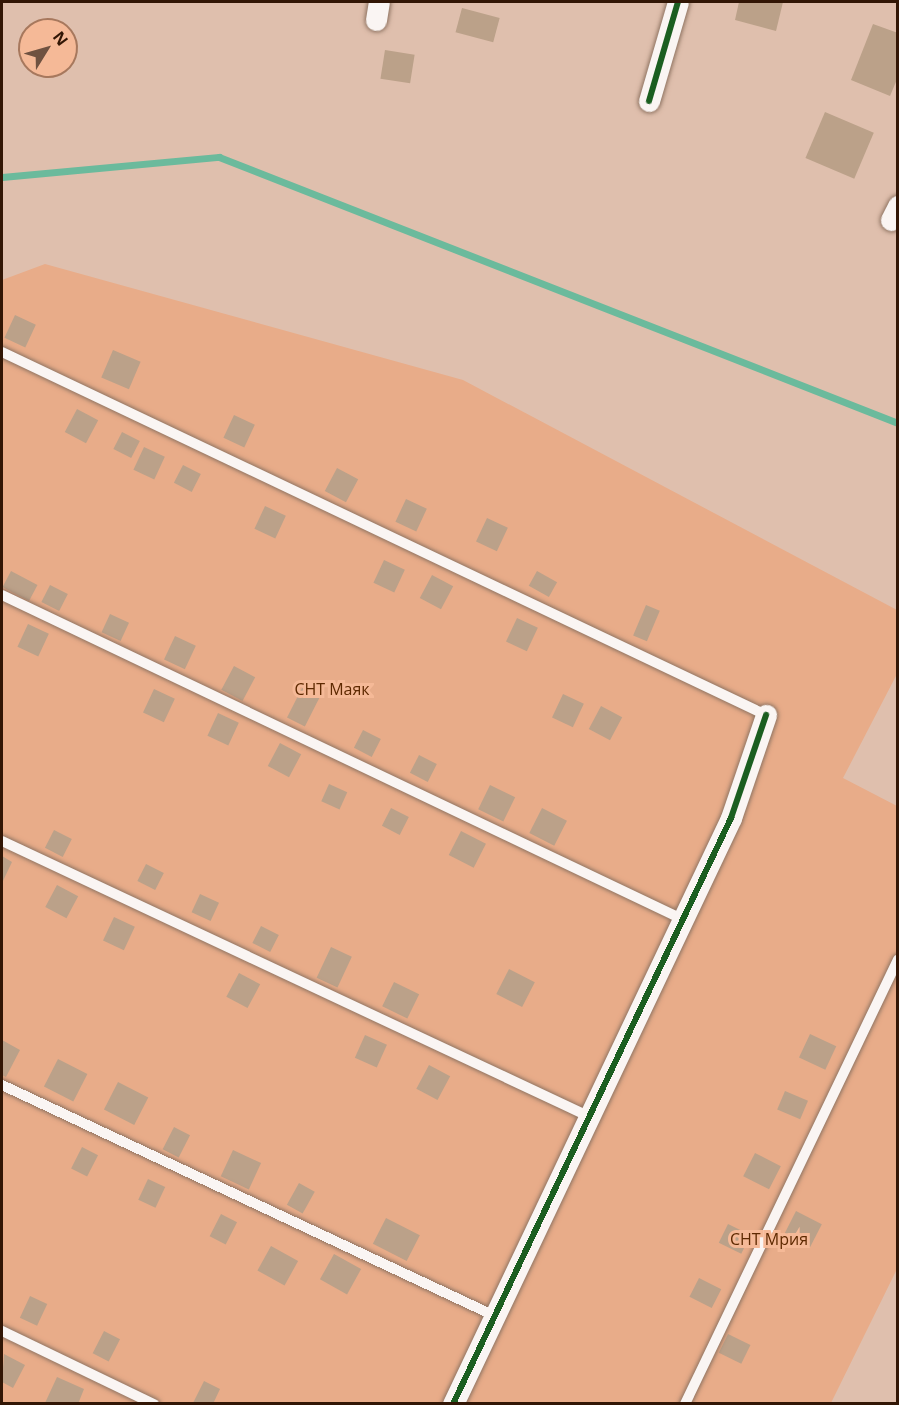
<!DOCTYPE html>
<meta charset="utf-8">
<style>
body{margin:0}
#map{position:relative;width:899px;height:1405px;overflow:hidden;background:#dfbfad;font-family:"Open Sans",sans-serif}
div>[style]{position:absolute}
.green>*{inset:0;background:#e8ac89}
.stream>*{height:7px;margin:-3.5px;padding:0 3.5px;transform-origin:3.5px;border-radius:3.5px;background:#6bba9c}
.building>*{inset:0;background:#bba189;transform-origin:0 0}
.roads{filter:drop-shadow(0 0 2px #8f7462) drop-shadow(0 0 2px #8f7462)}
.lane>*{height:10px;margin:-5px;padding:0 5px;transform-origin:5px;border-radius:5px;background:#faf5f3}
.street>*{height:21px;margin:-10.5px;padding:0 10.5px;transform-origin:10.5px;border-radius:10.5px;background:#faf5f3}
.cycleway>*{height:6px;margin:-3px;padding:0 3px;transform-origin:3px;border-radius:3px;background:#1b5e20}
span{translate:-50% -50%;white-space:nowrap;text-align:center;line-height:1.15;-webkit-text-stroke:6px #f5b997;paint-order:stroke}
.park-label{font-size:16px;color:#5e2901}
.frame{position:absolute;inset:0;border:3px solid #321605;pointer-events:none}
.north{position:absolute;left:18px;top:18px;width:60px;height:60px;box-sizing:border-box;background:#f5b997;border:2px solid #a7785d;border-radius:50%;rotate:53deg;font-size:16px;font-weight:700;line-height:24px;text-align:center;color:#321605}
.north::after{content:'';display:block;margin:auto;width:21px;height:27px;background:#6f5140;clip-path:polygon(50% 0,100% 100%,50% 72%,0 100%)}
</style>
<div id="map">
<div class="green">
<i style="clip-path:polygon(45px 264px,463px 380px,897px 610px,897px 674px,843px 778px,897px 806px,897px 1269px,831px 1403px,2px 1404px,2px 280px)"></i>
</div>
<div class="stream">
<i style="left:2px;top:177px;width:218px;rotate:-5.3deg"></i>
<i style="left:219px;top:157px;width:729px;rotate:21.39deg"></i>
</div>
<div class="building">
<i style="clip-path:polygon(739px 2px,783px 2px,776px 31px,735px 20px)"></i>
<i style="left:462px;top:8px;width:39px;height:25px;rotate:15deg"></i>
<i style="clip-path:polygon(873px 24px,898px 33px,898px 77px,890px 96px,851px 80px)"></i>
<i style="left:385px;top:50px;width:30px;height:29px;rotate:9deg"></i>
<i style="left:825px;top:112px;width:53px;height:50px;rotate:23deg"></i>
<i style="left:15px;top:315px;width:23px;height:25px;rotate:25deg"></i>
<i style="left:113px;top:350px;width:30px;height:30px;rotate:23deg"></i>
<i style="left:77px;top:409px;width:24px;height:26px;rotate:28deg"></i>
<i style="left:234px;top:415px;width:23px;height:25px;rotate:25deg"></i>
<i style="left:122px;top:432px;width:20px;height:19px;rotate:27deg"></i>
<i style="left:144px;top:447px;width:23px;height:25px;rotate:25deg"></i>
<i style="left:183px;top:465px;width:20px;height:20px;rotate:27deg"></i>
<i style="left:337px;top:468px;width:24px;height:26px;rotate:28deg"></i>
<i style="left:406px;top:499px;width:23px;height:25px;rotate:25deg"></i>
<i style="left:265px;top:506px;width:23px;height:25px;rotate:25deg"></i>
<i style="left:487px;top:518px;width:23px;height:26px;rotate:25deg"></i>
<i style="left:384px;top:560px;width:23px;height:25px;rotate:25deg"></i>
<i style="left:11px;top:571px;width:30px;height:18px;rotate:28deg"></i>
<i style="left:537px;top:571px;width:23px;height:17px;rotate:29deg"></i>
<i style="left:432px;top:575px;width:24px;height:26px;rotate:28deg"></i>
<i style="left:50px;top:585px;width:20px;height:19px;rotate:27deg"></i>
<i style="left:646px;top:605px;width:15px;height:33px;rotate:23deg"></i>
<i style="left:110px;top:614px;width:21px;height:20px;rotate:25deg"></i>
<i style="left:517px;top:618px;width:23px;height:26px;rotate:25deg"></i>
<i style="left:28px;top:624px;width:23px;height:25px;rotate:25deg"></i>
<i style="left:175px;top:636px;width:23px;height:26px;rotate:25deg"></i>
<i style="left:234px;top:666px;width:24px;height:27px;rotate:28deg"></i>
<i style="left:302px;top:688px;width:20px;height:33px;rotate:27deg"></i>
<i style="left:154px;top:689px;width:23px;height:26px;rotate:25deg"></i>
<i style="left:563px;top:694px;width:23px;height:26px;rotate:25deg"></i>
<i style="left:601px;top:706px;width:24px;height:26px;rotate:28deg"></i>
<i style="left:218px;top:713px;width:23px;height:25px;rotate:25deg"></i>
<i style="left:363px;top:730px;width:20px;height:20px;rotate:27deg"></i>
<i style="left:280px;top:743px;width:24px;height:26px;rotate:28deg"></i>
<i style="left:419px;top:755px;width:20px;height:20px;rotate:27deg"></i>
<i style="left:329px;top:784px;width:20px;height:19px;rotate:24deg"></i>
<i style="left:490px;top:785px;width:28px;height:27px;rotate:26deg"></i>
<i style="left:391px;top:808px;width:20px;height:20px;rotate:27deg"></i>
<i style="left:542px;top:808px;width:28px;height:28px;rotate:27deg"></i>
<i style="left:54px;top:830px;width:20px;height:20px;rotate:27deg"></i>
<i style="left:461px;top:831px;width:28px;height:27px;rotate:27deg"></i>
<i style="clip-path:polygon(2px 856px,12px 862px,2px 883px)"></i>
<i style="left:146px;top:864px;width:20px;height:19px;rotate:27deg"></i>
<i style="left:57px;top:885px;width:24px;height:25px;rotate:28deg"></i>
<i style="left:200px;top:894px;width:21px;height:20px;rotate:25deg"></i>
<i style="left:114px;top:917px;width:23px;height:26px;rotate:25deg"></i>
<i style="left:261px;top:926px;width:20px;height:19px;rotate:27deg"></i>
<i style="left:331px;top:947px;width:23px;height:34px;rotate:25deg"></i>
<i style="left:509px;top:969px;width:29px;height:28px;rotate:27deg"></i>
<i style="left:239px;top:973px;width:24px;height:27px;rotate:28deg"></i>
<i style="left:394px;top:982px;width:28px;height:27px;rotate:26deg"></i>
<i style="left:810px;top:1034px;width:29px;height:26px;rotate:25deg"></i>
<i style="left:365px;top:1035px;width:24px;height:25px;rotate:24deg"></i>
<i style="clip-path:polygon(2px 1040px,20px 1050px,6px 1077px,2px 1075px)"></i>
<i style="left:58px;top:1059px;width:33px;height:31px;rotate:27deg"></i>
<i style="left:429px;top:1065px;width:24px;height:27px;rotate:28deg"></i>
<i style="left:118px;top:1082px;width:34px;height:31px;rotate:27deg"></i>
<i style="left:785px;top:1091px;width:25px;height:20px;rotate:23deg"></i>
<i style="left:174px;top:1127px;width:18px;height:25px;rotate:27deg"></i>
<i style="left:82px;top:1147px;width:18px;height:24px;rotate:27deg"></i>
<i style="left:233px;top:1150px;width:31px;height:29px;rotate:25deg"></i>
<i style="left:755px;top:1153px;width:29px;height:26px;rotate:27deg"></i>
<i style="left:148px;top:1179px;width:19px;height:23px;rotate:25deg"></i>
<i style="left:299px;top:1183px;width:18px;height:25px;rotate:29deg"></i>
<i style="left:796px;top:1211px;width:29px;height:26px;rotate:27deg"></i>
<i style="left:221px;top:1214px;width:18px;height:25px;rotate:27deg"></i>
<i style="left:386px;top:1218px;width:38px;height:29px;rotate:27deg"></i>
<i style="left:728px;top:1224px;width:25px;height:21px;rotate:26deg"></i>
<i style="left:271px;top:1246px;width:31px;height:28px;rotate:29deg"></i>
<i style="left:334px;top:1254px;width:31px;height:29px;rotate:29deg"></i>
<i style="left:699px;top:1278px;width:25px;height:21px;rotate:27deg"></i>
<i style="left:30px;top:1296px;width:19px;height:24px;rotate:25deg"></i>
<i style="left:104px;top:1331px;width:18px;height:25px;rotate:27deg"></i>
<i style="left:728px;top:1334px;width:25px;height:21px;rotate:26deg"></i>
<i style="clip-path:polygon(4px 1354px,25px 1365px,13px 1388px,2px 1382px)"></i>
<i style="clip-path:polygon(57px 1377px,84px 1389px,78px 1404px,45px 1403px)"></i>
<i style="clip-path:polygon(204px 1381px,220px 1389px,213px 1404px,193px 1403px)"></i>
</div>
<div class="roads">
<div class="lane">
<i style="left:2px;top:352px;width:846px;rotate:25.41deg"></i>
<i style="left:2px;top:595px;width:755px;rotate:25.48deg"></i>
<i style="left:2px;top:841px;width:650px;rotate:25.14deg"></i>
<i style="left:2px;top:1085px;width:544px;rotate:25.11deg"></i>
<i style="left:2px;top:1331px;width:169px;rotate:25.7deg"></i>
<i style="left:685px;top:1404px;width:493px;rotate:-64.4deg"></i>
</div>
<div class="street">
<i style="left:376px;top:20px;width:18px;rotate:-81deg"></i>
<i style="left:649px;top:101px;width:103px;rotate:-73.7deg"></i>
<i style="left:891px;top:220px;width:16px;rotate:-63deg"></i>
<i style="left:453px;top:1404px;width:649px;rotate:-64.62deg"></i>
<i style="left:731px;top:818px;width:109px;rotate:-71.2deg"></i>
</div>
</div>
<div class="cycleway">
<i style="left:649px;top:101px;width:103px;rotate:-73.7deg"></i>
<i style="left:453px;top:1404px;width:649px;rotate:-64.62deg"></i>
<i style="left:731px;top:818px;width:109px;rotate:-71.2deg"></i>
</div>
<div class="park-label">
<span style="left:332px;top:689px">СНТ Маяк</span>
<span style="left:769px;top:1239px">СНТ Мрия</span>
</div>
<div class="frame"></div>
<div class="north">N</div>
</div>
